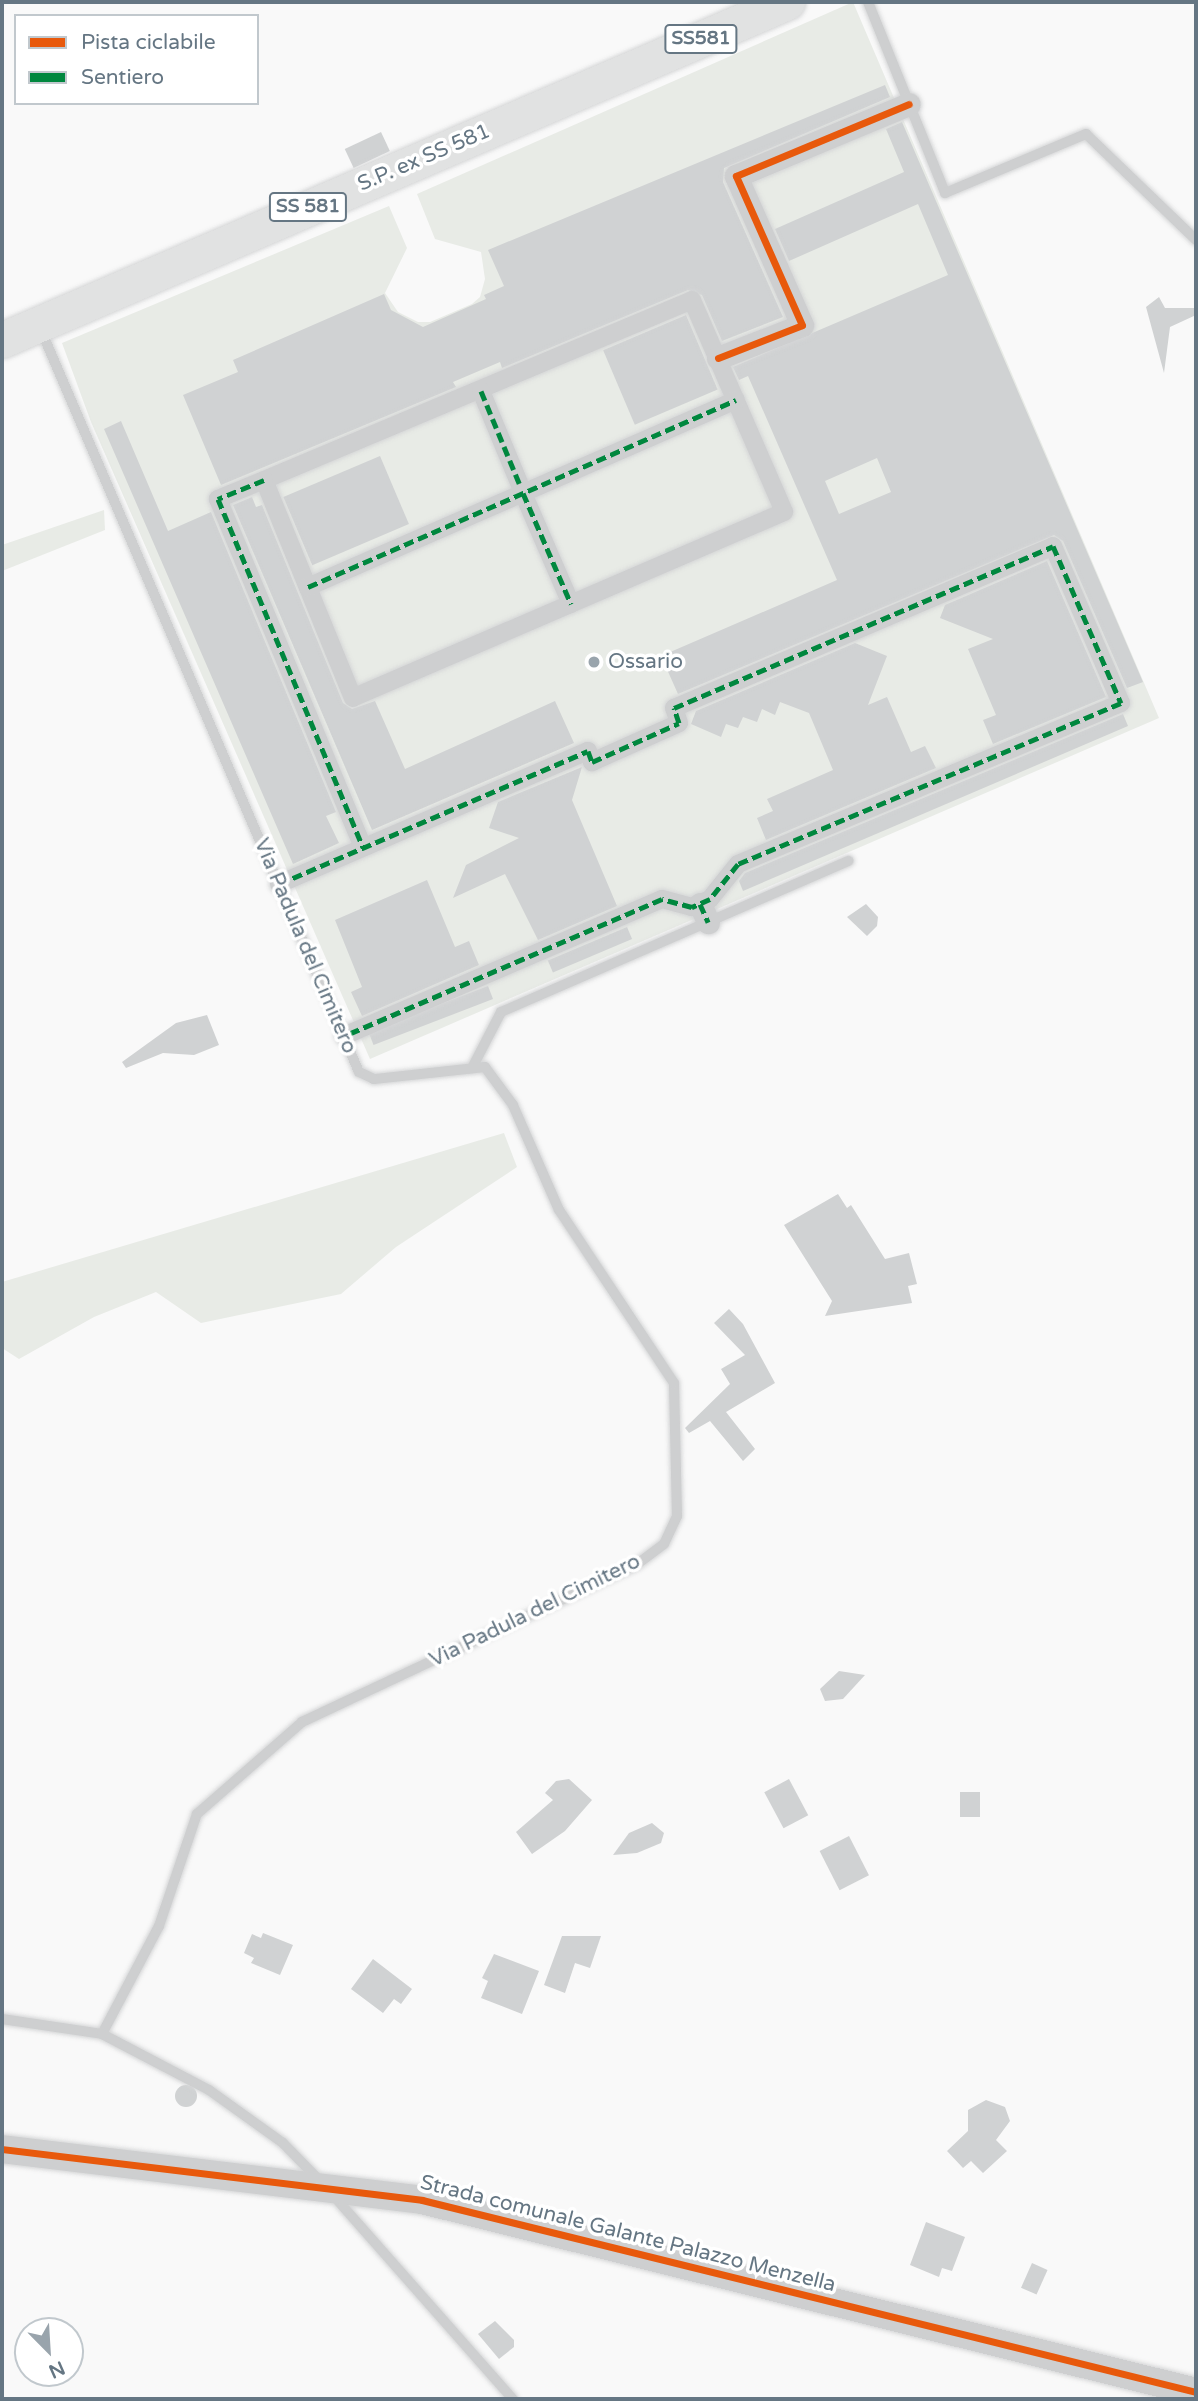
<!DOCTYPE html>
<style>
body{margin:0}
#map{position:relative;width:1198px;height:2401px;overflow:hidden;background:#f9f9f9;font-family:"Varela Round",sans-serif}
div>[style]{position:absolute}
.green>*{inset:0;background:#e8ebe6}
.building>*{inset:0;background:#d0d2d3;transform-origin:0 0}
.round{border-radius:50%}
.roads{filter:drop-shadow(0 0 2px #d5d6d7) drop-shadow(0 0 2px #d5d6d7)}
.service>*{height:10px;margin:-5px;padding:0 5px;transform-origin:5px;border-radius:5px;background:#cecfd0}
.pedestrian>*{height:18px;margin:-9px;padding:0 9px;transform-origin:9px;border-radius:9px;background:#cecfd0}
.minor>*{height:23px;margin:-11.5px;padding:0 11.5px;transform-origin:11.5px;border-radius:11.5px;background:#cecfd0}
.tertiary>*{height:28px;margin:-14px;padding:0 14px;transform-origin:14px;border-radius:14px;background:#cecfd0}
.primary>*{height:35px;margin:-17.5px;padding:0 17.5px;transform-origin:17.5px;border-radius:17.5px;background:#e1e2e2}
.quiet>*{height:5px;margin-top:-2.5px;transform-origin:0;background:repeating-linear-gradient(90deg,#00873e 0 10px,transparent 0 15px)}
.cycleway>*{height:7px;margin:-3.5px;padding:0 3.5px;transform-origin:3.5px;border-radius:3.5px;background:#e8590c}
.dots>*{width:19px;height:19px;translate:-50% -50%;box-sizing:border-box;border:4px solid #fff;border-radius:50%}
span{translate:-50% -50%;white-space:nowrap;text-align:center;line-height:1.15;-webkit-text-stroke:7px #fff;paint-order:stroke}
.shield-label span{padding:2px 5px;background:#fff;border:2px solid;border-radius:5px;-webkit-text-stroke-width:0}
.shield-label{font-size:19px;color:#657683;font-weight:700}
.street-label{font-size:21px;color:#657683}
.poi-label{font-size:21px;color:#657683}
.left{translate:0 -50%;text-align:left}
.frame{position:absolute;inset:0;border:4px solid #657683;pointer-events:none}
.legend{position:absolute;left:14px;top:14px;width:245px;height:91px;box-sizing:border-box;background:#fff;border:2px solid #c1c8cd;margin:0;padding:9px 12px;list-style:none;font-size:21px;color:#657683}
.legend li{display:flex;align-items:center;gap:14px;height:35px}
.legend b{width:35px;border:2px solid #c1c8cd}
.north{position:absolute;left:14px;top:2317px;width:70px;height:70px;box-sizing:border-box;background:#fff;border:2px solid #c1c8cd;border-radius:50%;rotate:156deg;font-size:19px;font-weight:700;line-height:28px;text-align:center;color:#657683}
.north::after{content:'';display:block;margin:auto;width:24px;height:32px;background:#99a4ac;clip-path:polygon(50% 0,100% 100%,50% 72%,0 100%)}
</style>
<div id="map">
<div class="green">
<i style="clip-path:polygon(853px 2px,1159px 718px,370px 1059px,91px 422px,62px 343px,389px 206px,407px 248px,385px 293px,398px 312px,418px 322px,430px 322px,472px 304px,480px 297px,485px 279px,481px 252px,435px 239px,417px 194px)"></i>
<i style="clip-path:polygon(104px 510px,105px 530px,2px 571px,2px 545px)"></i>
<i style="clip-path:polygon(504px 1133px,517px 1167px,396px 1247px,341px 1294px,201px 1323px,156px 1292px,94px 1317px,19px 1359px,2px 1348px,2px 1282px)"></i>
</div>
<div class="building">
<i style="clip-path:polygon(885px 85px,890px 97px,724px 168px,723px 182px,783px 317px,722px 341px,702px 295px,688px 290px,502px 368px,500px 362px,453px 382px,456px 387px,221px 485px,183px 395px,238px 372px,233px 360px,384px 294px,391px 310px,423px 327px,486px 299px,484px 295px,504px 286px,488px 250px)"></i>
<i style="clip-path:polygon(evenodd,902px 122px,1143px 682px,1127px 688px,1063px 541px,1054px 535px,678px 694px,661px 656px,837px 580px,748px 376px,739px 380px,733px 367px,948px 275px,918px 204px,789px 261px,775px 229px,904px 172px,886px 129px,902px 122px,877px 458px,891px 492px,839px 514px,825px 481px,877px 458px)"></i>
<i style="left:381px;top:132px;width:21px;height:40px;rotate:65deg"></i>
<i style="clip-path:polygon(1159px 297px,1165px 308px,1196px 308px,1196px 315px,1170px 327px,1164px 373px,1146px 307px)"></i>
<i style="left:686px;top:315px;width:81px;height:90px;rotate:67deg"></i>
<i style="clip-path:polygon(121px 421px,168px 531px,211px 512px,336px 812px,326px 816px,339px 843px,293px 864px,104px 429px)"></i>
<i style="left:380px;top:456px;width:74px;height:105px;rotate:67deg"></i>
<i style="clip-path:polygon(252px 497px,256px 507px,262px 505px,343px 703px,352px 709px,375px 701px,405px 769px,555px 701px,574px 743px,372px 830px,233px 505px)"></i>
<i style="clip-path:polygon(1047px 561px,1106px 697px,993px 744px,983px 720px,996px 715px,968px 649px,993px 639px,940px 618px,945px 605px)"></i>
<i style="clip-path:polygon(855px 643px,887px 656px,868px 705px,887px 697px,911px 752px,925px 746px,936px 768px,766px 840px,757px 818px,773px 811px,767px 799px,833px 770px,809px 713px,780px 702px,775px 715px,762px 709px,757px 722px,743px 717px,738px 728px,726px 724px,721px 737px,691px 724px,696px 711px)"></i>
<i style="clip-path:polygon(1123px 714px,1128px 726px,743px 891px,739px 881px,745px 873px)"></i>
<i style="clip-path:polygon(582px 767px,572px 800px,617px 906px,538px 940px,505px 874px,453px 898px,466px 865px,519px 838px,489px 828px,498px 802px)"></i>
<i style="clip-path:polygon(427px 880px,455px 947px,469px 941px,479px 965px,362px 1016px,351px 992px,362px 987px,335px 920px)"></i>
<i style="clip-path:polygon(866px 904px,878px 917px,877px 926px,867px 936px,847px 917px)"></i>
<i style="left:627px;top:927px;width:13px;height:86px;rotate:67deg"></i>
<i style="left:488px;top:986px;width:14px;height:128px;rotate:69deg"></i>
<i style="clip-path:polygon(207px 1015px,219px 1045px,194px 1055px,163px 1053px,126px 1068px,122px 1062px,176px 1023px)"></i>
<i style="clip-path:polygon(838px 1194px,847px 1208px,851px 1205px,885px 1259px,909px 1253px,917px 1284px,908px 1286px,912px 1303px,825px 1316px,832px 1301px,784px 1225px)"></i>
<i style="clip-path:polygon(729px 1309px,743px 1324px,775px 1383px,726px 1412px,755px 1449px,743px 1461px,710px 1421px,689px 1433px,685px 1428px,730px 1384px,721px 1369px,745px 1355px,714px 1323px)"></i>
<i style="clip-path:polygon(839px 1671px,865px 1675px,843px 1699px,825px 1701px,820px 1689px)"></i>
<i style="clip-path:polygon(569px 1779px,592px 1800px,565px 1831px,532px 1854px,516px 1832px,553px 1800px,545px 1793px,556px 1781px)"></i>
<i style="left:789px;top:1779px;width:41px;height:28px;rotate:62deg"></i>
<i style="left:960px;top:1792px;width:20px;height:25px"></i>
<i style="clip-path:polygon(652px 1823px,664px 1833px,661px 1843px,637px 1853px,613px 1855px,629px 1833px)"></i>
<i style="left:849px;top:1836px;width:44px;height:33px;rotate:63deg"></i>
<i style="clip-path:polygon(263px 1933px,293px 1945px,280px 1975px,251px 1963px,254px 1958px,244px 1953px,252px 1934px,261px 1938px)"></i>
<i style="clip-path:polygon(562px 1936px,601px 1936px,590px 1968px,575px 1963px,565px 1993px,544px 1985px)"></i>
<i style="clip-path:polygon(494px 1954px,539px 1971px,522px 2014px,481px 1998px,488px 1981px,482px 1978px)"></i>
<i style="clip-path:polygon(373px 1959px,412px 1989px,401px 2004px,394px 1999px,383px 2013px,351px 1989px)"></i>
<i class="round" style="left:175px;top:2085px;width:22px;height:22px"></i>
<i style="clip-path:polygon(986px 2100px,1005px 2107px,1010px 2121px,996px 2140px,1007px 2151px,983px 2173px,971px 2161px,963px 2168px,947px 2151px,968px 2131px,968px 2110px)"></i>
<i style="clip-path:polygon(926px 2222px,965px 2237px,952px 2271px,942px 2268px,939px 2277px,910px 2265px)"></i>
<i style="left:1032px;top:2263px;width:17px;height:27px;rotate:24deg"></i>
<i style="clip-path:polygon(495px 2321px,514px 2340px,514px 2347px,499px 2359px,478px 2334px)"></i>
</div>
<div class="roads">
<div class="service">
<i style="left:868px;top:2px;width:206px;rotate:68deg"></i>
<i style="left:945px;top:193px;width:153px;rotate:-22.7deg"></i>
<i style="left:1086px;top:134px;width:153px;rotate:43.9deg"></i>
<i style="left:472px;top:1068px;width:63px;rotate:-62.6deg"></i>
<i style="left:501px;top:1012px;width:379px;rotate:-23.5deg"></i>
<i style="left:2px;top:2019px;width:101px;rotate:8.5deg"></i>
<i style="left:102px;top:2034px;width:122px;rotate:-62.2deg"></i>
<i style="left:159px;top:1926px;width:118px;rotate:-71.3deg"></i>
<i style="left:197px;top:1814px;width:140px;rotate:-41.2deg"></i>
<i style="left:302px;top:1722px;width:369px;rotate:-25.2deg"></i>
<i style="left:636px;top:1565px;width:35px;rotate:-37deg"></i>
<i style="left:664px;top:1544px;width:31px;rotate:-65deg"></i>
<i style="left:677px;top:1516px;width:133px;rotate:-91.3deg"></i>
<i style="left:674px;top:1383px;width:208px;rotate:-123.6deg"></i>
<i style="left:559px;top:1210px;width:115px;rotate:-113.7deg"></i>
<i style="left:513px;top:1105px;width:47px;rotate:-126.4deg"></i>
<i style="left:485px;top:1067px;width:112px;rotate:173.8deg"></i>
<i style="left:374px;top:1079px;width:17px;rotate:-155deg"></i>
<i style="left:359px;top:1072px;width:807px;rotate:-113.2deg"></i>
<i style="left:102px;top:2034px;width:121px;rotate:27.6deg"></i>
<i style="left:209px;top:2090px;width:91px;rotate:35.6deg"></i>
<i style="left:283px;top:2143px;width:54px;rotate:45.7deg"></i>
<i style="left:332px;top:2194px;width:273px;rotate:48.6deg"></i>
</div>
<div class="pedestrian">
<i style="left:692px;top:300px;width:231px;rotate:66.5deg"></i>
<i style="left:784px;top:512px;width:469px;rotate:156.7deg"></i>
<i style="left:353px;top:698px;width:235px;rotate:-112.2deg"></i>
<i style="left:264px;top:480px;width:464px;rotate:-22.8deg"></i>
<i style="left:481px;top:391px;width:102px;rotate:67.5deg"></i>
<i style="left:264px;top:480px;width:50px;rotate:157.6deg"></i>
<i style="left:218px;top:499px;width:377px;rotate:67.4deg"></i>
<i style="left:523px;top:493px;width:121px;rotate:66.6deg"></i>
<i style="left:308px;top:587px;width:467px;rotate:-23.6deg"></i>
<i style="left:279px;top:884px;width:336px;rotate:-23.3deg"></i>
<i style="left:588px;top:751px;width:12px;rotate:70deg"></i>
<i style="left:592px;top:762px;width:95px;rotate:-24.1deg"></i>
<i style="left:679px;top:723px;width:16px;rotate:-108deg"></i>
<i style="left:674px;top:708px;width:412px;rotate:-23.1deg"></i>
<i style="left:1053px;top:546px;width:171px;rotate:66.6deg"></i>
<i style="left:1121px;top:703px;width:415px;rotate:157.2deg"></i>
<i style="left:738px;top:864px;width:45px;rotate:128.7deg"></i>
<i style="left:710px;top:899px;width:20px;rotate:156deg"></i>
<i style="left:692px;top:907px;width:31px;rotate:-165deg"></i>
<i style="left:662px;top:899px;width:346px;rotate:156.7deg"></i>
</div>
<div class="minor">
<i style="left:718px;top:358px;width:90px;rotate:-21.4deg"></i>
<i style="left:802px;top:325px;width:163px;rotate:-113.9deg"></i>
<i style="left:736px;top:176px;width:187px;rotate:-22.6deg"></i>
<i style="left:700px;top:904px;width:20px;rotate:66deg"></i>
</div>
<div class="tertiary">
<i style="left:2px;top:2149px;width:423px;rotate:6.9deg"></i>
<i style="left:422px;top:2200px;width:797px;rotate:13.93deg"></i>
</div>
<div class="primary">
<i style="left:2px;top:340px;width:855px;rotate:-23.3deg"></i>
</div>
</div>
<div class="quiet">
<i style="left:481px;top:391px;width:102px;rotate:67.5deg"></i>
<i style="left:264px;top:480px;width:50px;rotate:157.6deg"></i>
<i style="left:218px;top:499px;width:377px;rotate:67.4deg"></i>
<i style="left:523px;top:493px;width:121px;rotate:66.6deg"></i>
<i style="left:308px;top:587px;width:467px;rotate:-23.6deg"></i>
<i style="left:279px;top:884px;width:336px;rotate:-23.3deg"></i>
<i style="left:588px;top:751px;width:12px;rotate:70deg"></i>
<i style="left:592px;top:762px;width:95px;rotate:-24.1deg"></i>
<i style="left:679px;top:723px;width:16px;rotate:-108deg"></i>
<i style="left:674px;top:708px;width:412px;rotate:-23.1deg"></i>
<i style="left:1053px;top:546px;width:171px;rotate:66.6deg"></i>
<i style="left:1121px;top:703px;width:415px;rotate:157.2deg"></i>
<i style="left:738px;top:864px;width:45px;rotate:128.7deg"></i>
<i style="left:710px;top:899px;width:20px;rotate:156deg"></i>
<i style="left:692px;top:907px;width:31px;rotate:-165deg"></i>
<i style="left:662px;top:899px;width:346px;rotate:156.7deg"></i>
<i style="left:700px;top:904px;width:20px;rotate:66deg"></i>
</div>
<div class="cycleway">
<i style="left:718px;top:358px;width:90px;rotate:-21.4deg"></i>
<i style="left:802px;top:325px;width:163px;rotate:-113.9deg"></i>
<i style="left:736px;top:176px;width:187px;rotate:-22.6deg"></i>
<i style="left:2px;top:2149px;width:423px;rotate:6.9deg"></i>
<i style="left:422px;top:2200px;width:797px;rotate:13.93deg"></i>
</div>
<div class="dots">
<i style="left:594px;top:662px;background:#99a4ac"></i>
</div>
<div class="shield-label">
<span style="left:701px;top:39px">SS581</span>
<span style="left:308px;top:207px">SS 581</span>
</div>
<div class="street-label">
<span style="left:424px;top:158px;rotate:-23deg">S.P. ex SS 581</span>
<span style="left:305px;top:946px;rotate:67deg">Via Padula del Cimitero</span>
<span style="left:535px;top:1611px;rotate:-26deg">Via Padula del Cimitero</span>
<span style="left:628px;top:2234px;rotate:14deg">Strada comunale Galante Palazzo Menzella</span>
</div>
<div class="poi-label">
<span class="left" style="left:608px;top:662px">Ossario</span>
</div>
<div class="frame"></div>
<ul class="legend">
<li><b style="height:9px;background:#e8590c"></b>Pista ciclabile</li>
<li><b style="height:9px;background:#00873e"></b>Sentiero</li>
</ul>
<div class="north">N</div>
</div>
